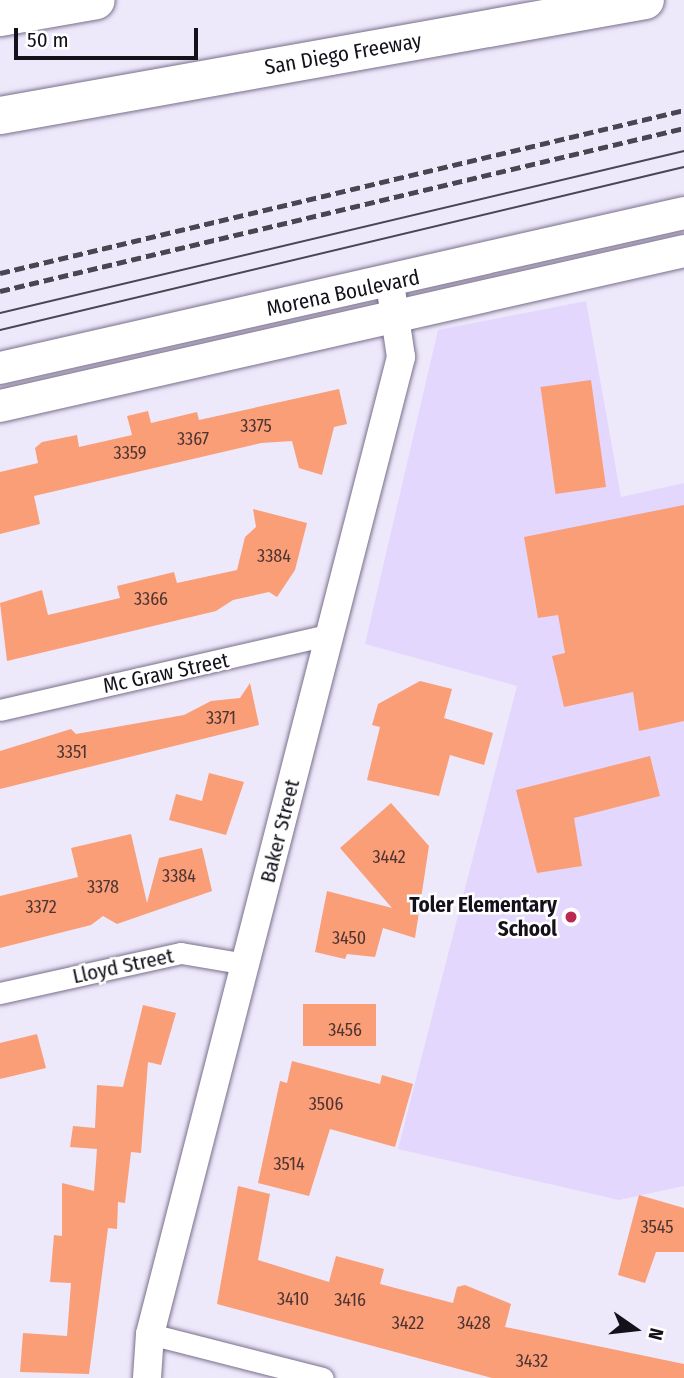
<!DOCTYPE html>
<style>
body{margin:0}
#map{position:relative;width:684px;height:1378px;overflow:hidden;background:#eee8fb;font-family:"Fira Sans Condensed",sans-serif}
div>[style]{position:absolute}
.built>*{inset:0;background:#e4d7fe}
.building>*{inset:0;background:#fa9e77;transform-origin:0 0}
.roads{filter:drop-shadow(0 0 2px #79708b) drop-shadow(0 0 2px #79708b)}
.street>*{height:21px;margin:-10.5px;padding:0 10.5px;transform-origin:10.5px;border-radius:10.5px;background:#fff}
.secondary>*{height:28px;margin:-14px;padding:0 14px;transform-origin:14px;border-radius:14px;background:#fff}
.primary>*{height:32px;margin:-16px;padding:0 16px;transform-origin:16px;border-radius:16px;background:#fff}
.highway>*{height:37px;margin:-18.5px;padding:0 18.5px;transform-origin:18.5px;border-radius:18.5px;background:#fff}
.tram>*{height:2px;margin:-1px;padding:0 1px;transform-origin:1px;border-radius:1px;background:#494551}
.rail>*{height:5px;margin-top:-2.5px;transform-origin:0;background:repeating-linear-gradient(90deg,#494551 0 10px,transparent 0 15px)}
.dots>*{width:19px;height:19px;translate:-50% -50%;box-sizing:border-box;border:4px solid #fff;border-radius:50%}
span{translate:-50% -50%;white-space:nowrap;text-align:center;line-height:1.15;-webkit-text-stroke:5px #fff;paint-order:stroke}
.number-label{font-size:18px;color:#4e3432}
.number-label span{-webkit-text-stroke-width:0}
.street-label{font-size:21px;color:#14111b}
.poi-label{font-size:21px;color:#14111b;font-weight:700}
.right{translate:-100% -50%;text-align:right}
.north{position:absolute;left:600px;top:1294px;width:70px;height:70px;-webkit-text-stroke:5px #fff;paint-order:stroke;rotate:104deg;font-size:19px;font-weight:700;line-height:28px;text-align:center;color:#14111b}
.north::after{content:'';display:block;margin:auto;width:24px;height:32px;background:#14111b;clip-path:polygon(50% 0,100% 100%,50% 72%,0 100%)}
.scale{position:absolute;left:14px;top:28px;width:184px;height:32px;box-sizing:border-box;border:4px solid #14111b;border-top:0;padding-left:9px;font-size:21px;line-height:24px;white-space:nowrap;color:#14111b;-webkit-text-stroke:5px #fff;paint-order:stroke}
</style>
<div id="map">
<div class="built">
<i style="clip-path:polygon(586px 301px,621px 497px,684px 483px,684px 1186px,619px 1200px,398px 1149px,517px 686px,365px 644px,438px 330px)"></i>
</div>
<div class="building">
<i style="left:591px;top:380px;width:108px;height:51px;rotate:82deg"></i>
<i style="clip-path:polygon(339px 389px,347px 424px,334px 427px,322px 475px,299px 468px,292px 441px,261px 443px,34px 496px,40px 524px,0 534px,0 472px,38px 463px,35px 448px,42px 442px,77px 435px,79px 447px,132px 435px,127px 416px,148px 411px,151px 423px,197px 412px,199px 420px)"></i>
<i style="clip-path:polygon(684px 505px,684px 721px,639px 731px,633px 692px,564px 707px,552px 656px,565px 653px,558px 615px,538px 618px,524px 537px)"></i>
<i style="clip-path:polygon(253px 509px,307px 523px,295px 570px,277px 597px,269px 592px,233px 600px,216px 611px,7px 661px,0 603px,42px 590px,48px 615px,120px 598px,117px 586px,174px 572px,177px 583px,237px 570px,245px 537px,256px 527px)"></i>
<i style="clip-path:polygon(420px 681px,452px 689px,444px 718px,493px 733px,484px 765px,450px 755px,439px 796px,367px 780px,380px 727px,372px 725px,378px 704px)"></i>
<i style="clip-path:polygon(250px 683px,259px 725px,0 789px,0 751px,71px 729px,76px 734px,184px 715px,211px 701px,240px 698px)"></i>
<i style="clip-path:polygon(650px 756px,660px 796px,574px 818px,582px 866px,537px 873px,516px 790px)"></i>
<i style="clip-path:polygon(209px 773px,244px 782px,226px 835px,169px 820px,176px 794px,202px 801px)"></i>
<i style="clip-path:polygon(391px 803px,429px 846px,415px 938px,383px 928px,375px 957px,347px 954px,345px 959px,315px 952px,327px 891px,392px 908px,340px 848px)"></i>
<i style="clip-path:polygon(131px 834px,147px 903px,159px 858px,202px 848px,212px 891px,117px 924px,103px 916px,91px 925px,0 948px,0 896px,78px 877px,71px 848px)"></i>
<i style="left:303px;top:1004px;width:73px;height:42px"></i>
<i style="clip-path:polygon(143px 1005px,176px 1013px,161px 1065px,148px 1062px,141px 1153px,131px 1152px,125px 1203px,118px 1202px,117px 1229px,108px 1228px,89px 1374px,20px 1372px,23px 1333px,67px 1336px,71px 1283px,50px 1282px,54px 1235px,62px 1236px,62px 1183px,94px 1191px,97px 1149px,70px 1147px,73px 1126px,95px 1128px,97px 1085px,123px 1087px)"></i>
<i style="clip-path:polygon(37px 1034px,46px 1068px,0 1079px,0 1043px)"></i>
<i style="clip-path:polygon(292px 1061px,380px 1084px,382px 1075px,413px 1084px,395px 1147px,330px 1129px,309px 1196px,258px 1183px,280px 1081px,287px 1083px)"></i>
<i style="clip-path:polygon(238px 1186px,270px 1194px,258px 1260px,329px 1282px,336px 1256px,384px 1269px,380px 1284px,453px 1303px,457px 1287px,465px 1285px,511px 1304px,505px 1327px,684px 1364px,684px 1378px,492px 1378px,217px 1304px)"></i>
<i style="clip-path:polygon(639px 1195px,684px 1208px,684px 1252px,656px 1252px,645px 1283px,618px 1275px)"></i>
</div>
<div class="roads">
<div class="street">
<i style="left:0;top:710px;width:340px;rotate:-12.9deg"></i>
<i style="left:0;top:993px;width:185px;rotate:-12.5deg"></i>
<i style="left:181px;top:953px;width:66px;rotate:9.6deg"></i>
<i style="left:150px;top:1334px;width:178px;rotate:14.3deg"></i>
</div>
<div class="secondary">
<i style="left:147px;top:1378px;width:44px;rotate:-86.1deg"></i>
<i style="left:150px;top:1334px;width:1009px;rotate:-75.59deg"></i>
<i style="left:401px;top:357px;width:75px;rotate:-98.5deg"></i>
</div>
<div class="primary">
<i style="left:0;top:368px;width:701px;rotate:-12.77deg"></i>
<i style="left:0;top:406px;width:701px;rotate:-12.77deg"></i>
</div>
<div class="highway">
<i style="left:0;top:17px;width:97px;rotate:-10deg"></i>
<i style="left:0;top:115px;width:655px;rotate:-10.11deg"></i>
</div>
</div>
<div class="tram">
<i style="left:0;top:313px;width:703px;rotate:-13.32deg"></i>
<i style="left:0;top:330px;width:703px;rotate:-13.4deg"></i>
</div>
<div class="rail">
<i style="left:0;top:273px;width:703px;rotate:-13.4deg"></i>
<i style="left:0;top:291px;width:703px;rotate:-13.4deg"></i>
</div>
<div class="dots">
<i style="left:571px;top:917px;background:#b92951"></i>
</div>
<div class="number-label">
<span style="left:256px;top:426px">3375</span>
<span style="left:193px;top:439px">3367</span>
<span style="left:130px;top:453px">3359</span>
<span style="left:274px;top:556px">3384</span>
<span style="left:151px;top:599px">3366</span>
<span style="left:221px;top:718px">3371</span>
<span style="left:72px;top:752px">3351</span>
<span style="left:389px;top:857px">3442</span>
<span style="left:179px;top:876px">3384</span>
<span style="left:103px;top:887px">3378</span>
<span style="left:41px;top:907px">3372</span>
<span style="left:349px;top:938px">3450</span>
<span style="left:345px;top:1030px">3456</span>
<span style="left:326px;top:1104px">3506</span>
<span style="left:289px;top:1164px">3514</span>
<span style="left:657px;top:1227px">3545</span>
<span style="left:293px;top:1299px">3410</span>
<span style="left:350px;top:1300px">3416</span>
<span style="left:408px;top:1323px">3422</span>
<span style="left:474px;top:1323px">3428</span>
<span style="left:532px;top:1361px">3432</span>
</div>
<div class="street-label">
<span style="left:343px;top:54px;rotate:-10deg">San Diego Freeway</span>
<span style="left:343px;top:293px;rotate:-12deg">Morena Boulevard</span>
<span style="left:166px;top:673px;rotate:-12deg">Mc Graw Street</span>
<span style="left:280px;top:831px;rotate:-76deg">Baker Street</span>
<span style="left:123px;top:966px;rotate:-12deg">Lloyd Street</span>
</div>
<div class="poi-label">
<span class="right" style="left:557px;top:917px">Toler Elementary<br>School</span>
</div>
<div class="north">N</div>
<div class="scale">50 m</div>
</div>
